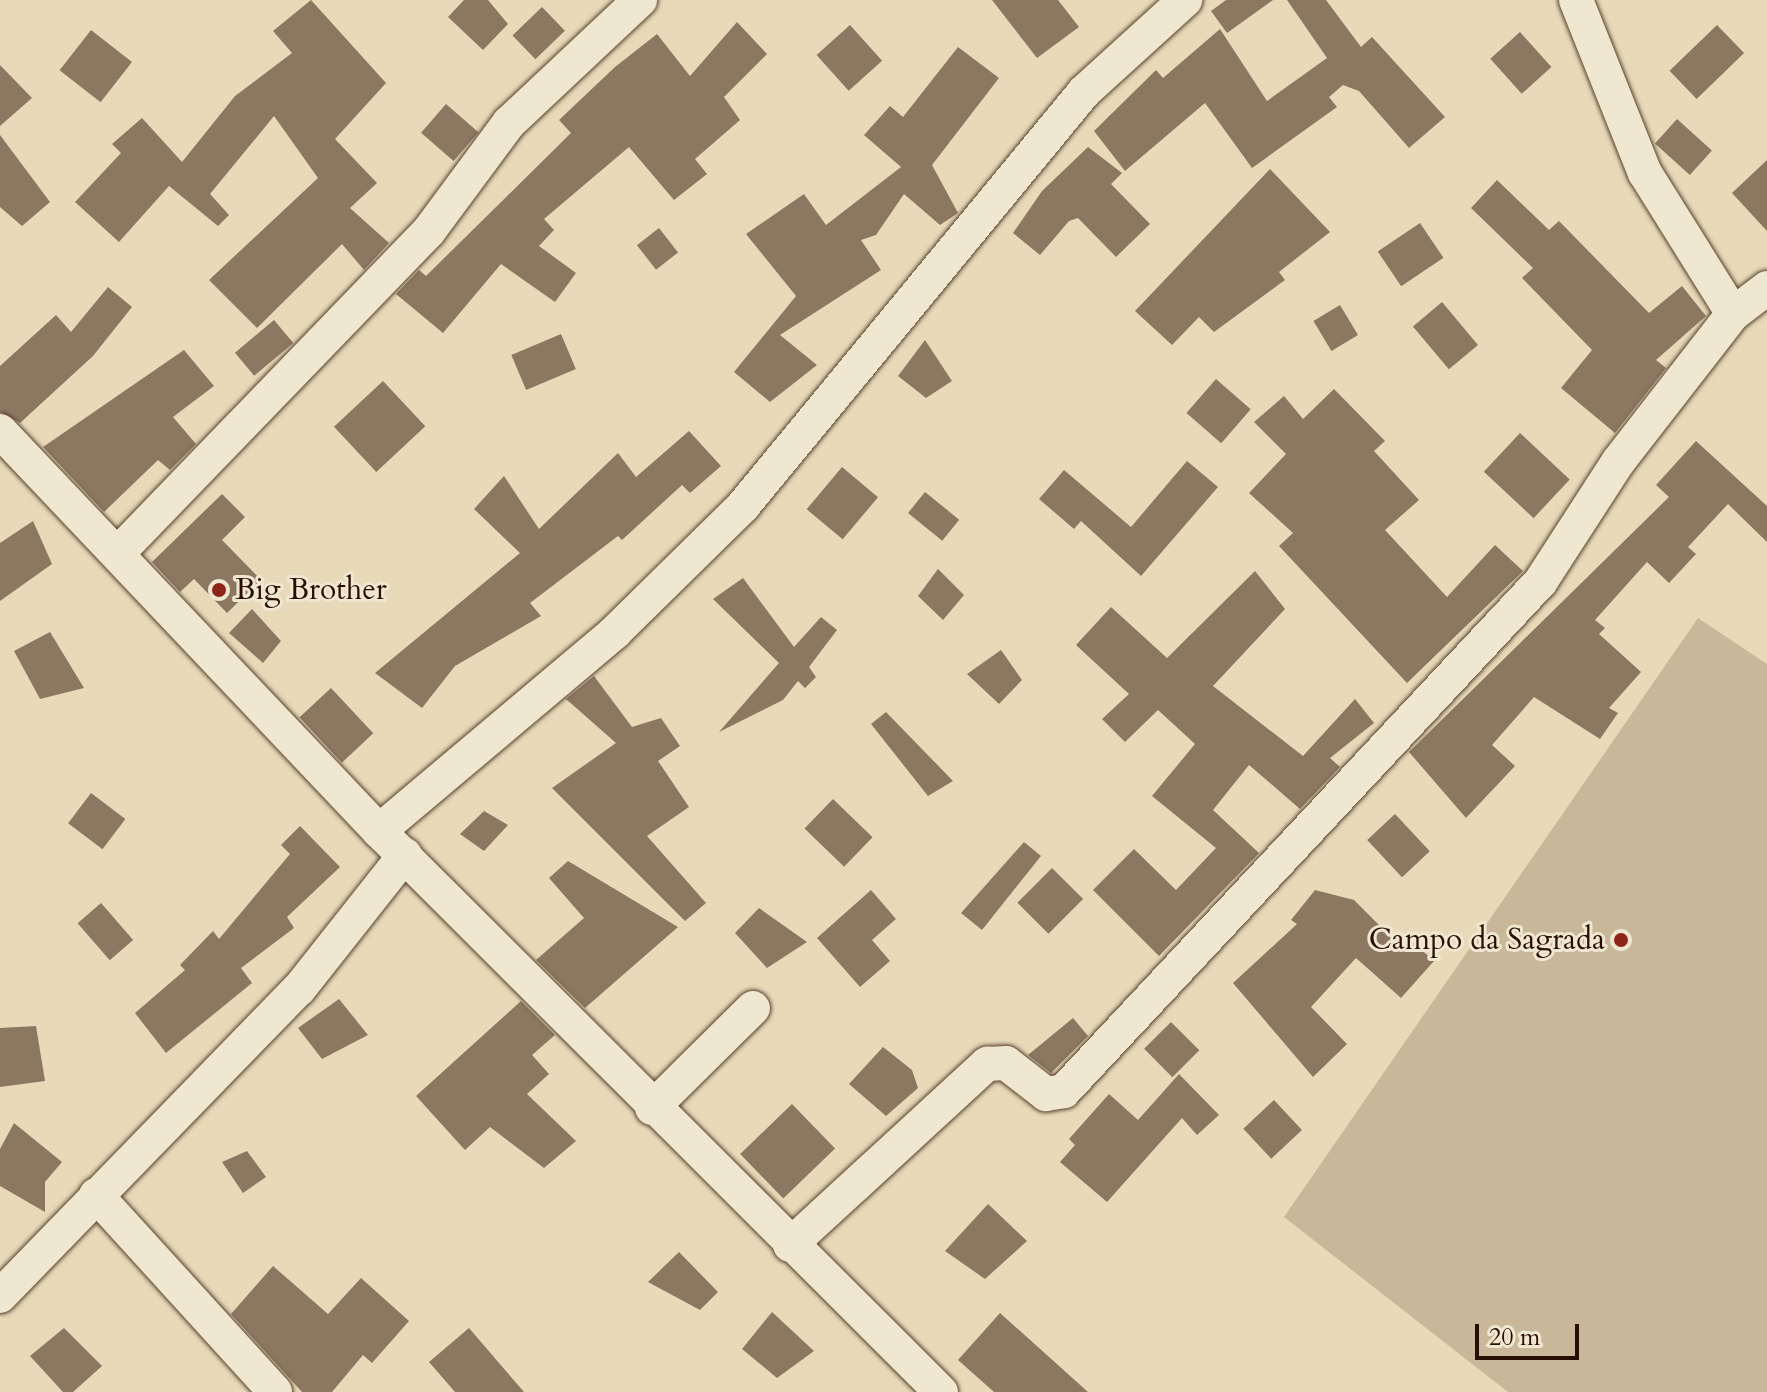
<!DOCTYPE html>
<style>
body{margin:0}
#map{position:relative;width:1767px;height:1392px;overflow:hidden;background:#e8dab8;font-family:Cardo,serif}
div>[style]{position:absolute}
.green>*{inset:0;background:#c8b799}
.building>*{inset:0;background:#8c7860;transform-origin:0 0}
.roads{filter:drop-shadow(0 0 2px #59412f) drop-shadow(0 0 2px #59412f)}
.street>*{height:34px;margin:-17px;padding:0 17px;transform-origin:17px;border-radius:17px;background:#f0e7d1}
.dots>*{width:22px;height:22px;translate:-50% -50%;box-sizing:border-box;border:4px solid #f0e7d1;border-radius:50%}
span{translate:-50% -50%;white-space:nowrap;text-align:center;line-height:1.15;-webkit-text-stroke:6px #f0e7d1;paint-order:stroke}
.poi-label{font-size:30px;color:#290e01}
.left{translate:0 -50%;text-align:left}
.right{translate:-100% -50%;text-align:right}
.scale{position:absolute;left:1475px;top:1324px;width:104px;height:36px;box-sizing:border-box;border:4px solid #290e01;border-top:0;padding-left:10px;font-size:24px;line-height:28px;white-space:nowrap;color:#290e01;-webkit-text-stroke:6px #f0e7d1;paint-order:stroke}
</style>
<div id="map">
<div class="green">
<i style="clip-path:polygon(1698px 618px,1767px 664px,1767px 1392px,1508px 1392px,1284px 1217px)"></i>
</div>
<div class="building">
<i style="clip-path:polygon(311px 0,386px 83px,335px 139px,377px 183px,350px 208px,389px 243px,364px 270px,342px 244px,257px 328px,209px 280px,318px 178px,274px 116px,210px 194px,229px 215px,218px 226px,169px 186px,119px 242px,75px 202px,121px 153px,112px 144px,142px 118px,182px 162px,235px 96px,292px 53px,273px 31px)"></i>
<i style="clip-path:polygon(464px 0,488px 0,508px 24px,483px 50px,448px 17px)"></i>
<i style="clip-path:polygon(992px 0,1058px 0,1079px 27px,1037px 58px)"></i>
<i style="clip-path:polygon(1226px 0,1273px 0,1227px 33px,1211px 11px)"></i>
<i style="clip-path:polygon(1287px 0,1326px 0,1361px 47px,1372px 37px,1445px 117px,1409px 148px,1359px 91px,1343px 85px,1329px 97px,1337px 107px,1252px 168px,1205px 103px,1125px 171px,1094px 131px,1156px 70px,1163px 78px,1220px 29px,1267px 101px,1327px 58px)"></i>
<i style="left:542px;top:7px;width:33px;height:41px;rotate:46deg"></i>
<i style="clip-path:polygon(737px 22px,767px 54px,724px 97px,740px 120px,695px 159px,707px 174px,674px 200px,629px 147px,544px 219px,554px 230px,539px 246px,576px 273px,555px 302px,501px 264px,443px 333px,396px 294px,419px 270px,426px 276px,571px 133px,559px 120px,615px 67px,657px 34px,690px 76px)"></i>
<i style="left:850px;top:25px;width:48px;height:45px;rotate:48deg"></i>
<i style="left:1717px;top:25px;width:39px;height:66px;rotate:46deg"></i>
<i style="left:91px;top:30px;width:52px;height:51px;rotate:38deg"></i>
<i style="left:1520px;top:32px;width:47px;height:40px;rotate:48deg"></i>
<i style="clip-path:polygon(958px 47px,999px 78px,932px 165px,958px 213px,940px 225px,904px 194px,876px 235px,861px 240px,881px 270px,780px 335px,817px 365px,770px 402px,734px 372px,796px 296px,746px 234px,804px 194px,826px 225px,901px 167px,864px 135px,890px 106px,903px 117px)"></i>
<i style="clip-path:polygon(0 65px,32px 98px,0 126px)"></i>
<i style="left:446px;top:104px;width:43px;height:38px;rotate:41deg"></i>
<i style="left:1677px;top:119px;width:47px;height:33px;rotate:42deg"></i>
<i style="clip-path:polygon(0 135px,50px 202px,22px 226px,0 207px)"></i>
<i style="clip-path:polygon(1088px 147px,1122px 173px,1111px 184px,1150px 224px,1116px 257px,1078px 218px,1069px 221px,1040px 255px,1013px 233px,1042px 191px)"></i>
<i style="clip-path:polygon(1767px 160px,1767px 231px,1732px 193px)"></i>
<i style="clip-path:polygon(1270px 169px,1330px 232px,1279px 272px,1285px 280px,1214px 332px,1199px 317px,1172px 345px,1135px 311px)"></i>
<i style="clip-path:polygon(1497px 180px,1549px 230px,1559px 221px,1649px 313px,1682px 286px,1706px 316px,1656px 360px,1666px 368px,1615px 433px,1561px 388px,1592px 350px,1522px 278px,1533px 268px,1471px 208px)"></i>
<i style="left:1420px;top:223px;width:42px;height:51px;rotate:56deg"></i>
<i style="left:659px;top:228px;width:31px;height:28px;rotate:52deg"></i>
<i style="clip-path:polygon(108px 287px,132px 307px,93px 356px,20px 423px,0 412px,0 366px,56px 315px,71px 332px)"></i>
<i style="left:1442px;top:302px;width:56px;height:38px;rotate:50deg"></i>
<i style="left:1340px;top:305px;width:35px;height:31px;rotate:59deg"></i>
<i style="left:274px;top:320px;width:30px;height:51px;rotate:50deg"></i>
<i style="left:561px;top:334px;width:38px;height:54px;rotate:67deg"></i>
<i style="clip-path:polygon(925px 340px,952px 381px,926px 398px,898px 376px)"></i>
<i style="clip-path:polygon(184px 350px,214px 386px,173px 417px,196px 444px,170px 470px,158px 460px,104px 512px,43px 447px)"></i>
<i style="left:1216px;top:379px;width:46px;height:45px;rotate:41deg"></i>
<i style="left:383px;top:381px;width:62px;height:67px;rotate:47deg"></i>
<i style="clip-path:polygon(1334px 389px,1385px 441px,1374px 451px,1419px 500px,1385px 530px,1447px 597px,1495px 545px,1523px 571px,1407px 683px,1279px 546px,1293px 533px,1249px 493px,1286px 454px,1254px 422px,1284px 396px,1303px 419px)"></i>
<i style="clip-path:polygon(689px 431px,721px 466px,690px 493px,682px 485px,622px 540px,618px 536px,530px 603px,541px 616px,455px 666px,422px 708px,375px 673px,520px 553px,474px 509px,504px 476px,539px 529px,618px 453px,636px 477px)"></i>
<i style="left:1520px;top:433px;width:68px;height:53px;rotate:43deg"></i>
<i style="clip-path:polygon(1696px 441px,1767px 506px,1767px 542px,1728px 504px,1688px 547px,1696px 554px,1669px 583px,1647px 562px,1595px 620px,1605px 628px,1599px 634px,1641px 672px,1609px 708px,1618px 713px,1600px 739px,1534px 697px,1492px 745px,1515px 766px,1466px 818px,1409px 752px,1669px 497px,1656px 485px)"></i>
<i style="clip-path:polygon(1187px 461px,1218px 487px,1141px 576px,1081px 521px,1074px 529px,1039px 499px,1064px 470px,1131px 527px)"></i>
<i style="left:842px;top:467px;width:47px;height:55px;rotate:40deg"></i>
<i style="left:925px;top:492px;width:44px;height:27px;rotate:39deg"></i>
<i style="clip-path:polygon(222px 494px,245px 517px,222px 540px,261px 580px,227px 613px,194px 579px,180px 592px,152px 562px)"></i>
<i style="clip-path:polygon(33px 521px,52px 564px,0 601px,0 543px)"></i>
<i style="clip-path:polygon(938px 569px,964px 595px,943px 620px,918px 596px)"></i>
<i style="clip-path:polygon(1255px 571px,1285px 609px,1213px 686px,1303px 756px,1355px 699px,1374px 723px,1330px 758px,1340px 767px,1300px 809px,1249px 765px,1213px 810px,1259px 853px,1159px 956px,1093px 890px,1134px 849px,1176px 890px,1216px 848px,1152px 796px,1195px 744px,1158px 710px,1125px 742px,1102px 719px,1129px 694px,1076px 645px,1111px 607px,1167px 658px)"></i>
<i style="clip-path:polygon(743px 578px,794px 647px,821px 617px,837px 630px,809px 667px,816px 677px,805px 688px,798px 681px,783px 700px,719px 732px,779px 663px,713px 599px)"></i>
<i style="clip-path:polygon(252px 609px,281px 641px,263px 663px,229px 633px)"></i>
<i style="clip-path:polygon(50px 632px,84px 688px,40px 699px,14px 651px)"></i>
<i style="clip-path:polygon(1001px 650px,1022px 680px,999px 704px,967px 674px)"></i>
<i style="clip-path:polygon(594px 676px,632px 727px,661px 718px,680px 746px,658px 761px,689px 807px,647px 836px,706px 903px,685px 921px,552px 788px,616px 743px,566px 699px)"></i>
<i style="left:331px;top:688px;width:62px;height:43px;rotate:47deg"></i>
<i style="clip-path:polygon(886px 712px,953px 781px,928px 796px,871px 724px)"></i>
<i style="left:91px;top:793px;width:43px;height:38px;rotate:37deg"></i>
<i style="left:833px;top:799px;width:55px;height:41px;rotate:44deg"></i>
<i style="clip-path:polygon(484px 811px,508px 825px,484px 851px,460px 834px)"></i>
<i style="left:1395px;top:814px;width:51px;height:38px;rotate:47deg"></i>
<i style="clip-path:polygon(300px 826px,340px 867px,287px 917px,294px 928px,241px 968px,252px 983px,166px 1053px,135px 1013px,185px 970px,180px 965px,213px 931px,219px 939px,290px 854px,281px 845px)"></i>
<i style="clip-path:polygon(1024px 842px,1041px 856px,982px 930px,961px 913px)"></i>
<i style="clip-path:polygon(568px 861px,678px 927px,585px 1008px,536px 960px,584px 918px,549px 878px)"></i>
<i style="left:1052px;top:868px;width:44px;height:49px;rotate:45deg"></i>
<i style="clip-path:polygon(871px 890px,896px 919px,872px 940px,890px 961px,860px 987px,817px 938px)"></i>
<i style="clip-path:polygon(1315px 890px,1354px 900px,1400px 946px,1408px 938px,1434px 961px,1401px 998px,1356px 958px,1311px 1007px,1347px 1044px,1313px 1077px,1233px 983px,1297px 924px,1291px 920px)"></i>
<i style="left:101px;top:903px;width:49px;height:31px;rotate:49deg"></i>
<i style="clip-path:polygon(759px 908px,807px 942px,767px 968px,735px 933px)"></i>
<i style="clip-path:polygon(339px 999px,368px 1035px,322px 1059px,298px 1028px)"></i>
<i style="clip-path:polygon(521px 1001px,555px 1035px,532px 1055px,549px 1074px,527px 1094px,576px 1141px,544px 1168px,490px 1127px,465px 1150px,416px 1096px)"></i>
<i style="clip-path:polygon(1073px 1018px,1088px 1036px,1051px 1073px,1028px 1055px)"></i>
<i style="left:1171px;top:1022px;width:40px;height:38px;rotate:45deg"></i>
<i style="clip-path:polygon(36px 1026px,45px 1081px,0 1087px,0 1028px)"></i>
<i style="clip-path:polygon(883px 1047px,912px 1070px,918px 1088px,886px 1116px,849px 1084px)"></i>
<i style="clip-path:polygon(1179px 1074px,1219px 1115px,1197px 1135px,1182px 1118px,1107px 1202px,1060px 1162px,1075px 1145px,1069px 1139px,1109px 1094px,1138px 1120px)"></i>
<i style="left:1274px;top:1100px;width:41px;height:42px;rotate:47deg"></i>
<i style="left:792px;top:1104px;width:62px;height:72px;rotate:46deg"></i>
<i style="clip-path:polygon(14px 1123px,62px 1162px,45px 1182px,45px 1212px,0 1186px,0 1149px)"></i>
<i style="clip-path:polygon(247px 1151px,266px 1177px,243px 1193px,222px 1162px)"></i>
<i style="clip-path:polygon(988px 1204px,1027px 1241px,985px 1279px,945px 1251px)"></i>
<i style="clip-path:polygon(679px 1252px,718px 1292px,700px 1310px,648px 1282px)"></i>
<i style="clip-path:polygon(273px 1266px,328px 1314px,361px 1278px,409px 1321px,372px 1363px,363px 1355px,332px 1392px,302px 1392px,231px 1314px)"></i>
<i style="clip-path:polygon(772px 1312px,814px 1351px,777px 1378px,742px 1349px)"></i>
<i style="clip-path:polygon(1000px 1313px,1088px 1392px,994px 1392px,958px 1360px)"></i>
<i style="clip-path:polygon(64px 1328px,102px 1366px,73px 1392px,63px 1392px,30px 1356px)"></i>
<i style="clip-path:polygon(469px 1328px,524px 1392px,455px 1392px,429px 1362px)"></i>
</div>
<div class="roads">
<div class="street">
<i style="left:1576px;top:0;width:186px;rotate:68.3deg"></i>
<i style="left:1645px;top:173px;width:166px;rotate:58deg"></i>
<i style="left:0;top:431px;width:551px;rotate:46.54deg"></i>
<i style="left:379px;top:831px;width:794px;rotate:44.95deg"></i>
<i style="left:120px;top:551px;width:445px;rotate:-46deg"></i>
<i style="left:429px;top:231px;width:134px;rotate:-53.5deg"></i>
<i style="left:509px;top:123px;width:180px;rotate:-43.2deg"></i>
<i style="left:379px;top:831px;width:309px;rotate:-40.1deg"></i>
<i style="left:615px;top:632px;width:180px;rotate:-44.5deg"></i>
<i style="left:743px;top:506px;width:536px;rotate:-50.52deg"></i>
<i style="left:1084px;top:92px;width:137px;rotate:-42.3deg"></i>
<i style="left:652px;top:1108px;width:142px;rotate:-44.7deg"></i>
<i style="left:96px;top:1195px;width:266px;rotate:47.7deg"></i>
<i style="left:790px;top:1245px;width:268px;rotate:-42.6deg"></i>
<i style="left:987px;top:1064px;width:19px;rotate:-3deg"></i>
<i style="left:1006px;top:1063px;width:51px;rotate:37.8deg"></i>
<i style="left:1046px;top:1094px;width:18px;rotate:-9deg"></i>
<i style="left:1064px;top:1091px;width:698px;rotate:-46.91deg"></i>
<i style="left:1541px;top:581px;width:142px;rotate:-57.1deg"></i>
<i style="left:1618px;top:462px;width:187px;rotate:-52.2deg"></i>
<i style="left:1733px;top:314px;width:43px;rotate:-37.4deg"></i>
<i style="left:0;top:1296px;width:429px;rotate:-45.8deg"></i>
<i style="left:299px;top:989px;width:171px;rotate:-51.7deg"></i>
</div>
</div>
<div class="dots">
<i style="left:219px;top:590px;background:#8f2418"></i>
<i style="left:1621px;top:940px;background:#8f2418"></i>
</div>
<div class="poi-label">
<span class="left" style="left:235px;top:590px">Big Brother</span>
<span class="right" style="left:1605px;top:940px">Campo da Sagrada</span>
</div>
<div class="scale">20 m</div>
</div>
